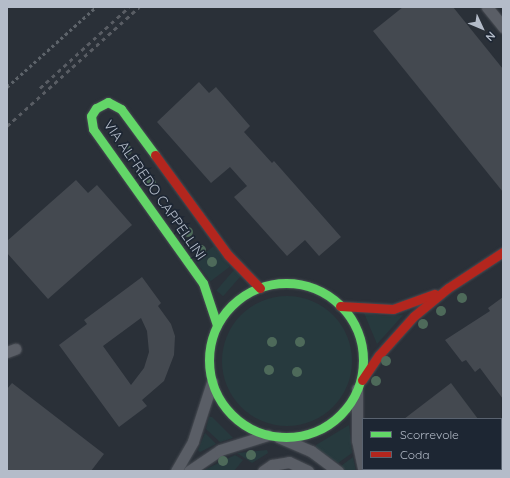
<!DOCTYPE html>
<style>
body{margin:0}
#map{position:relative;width:510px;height:478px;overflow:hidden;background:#2a3038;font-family:Quicksand,sans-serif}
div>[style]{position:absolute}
.green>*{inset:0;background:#273a3e;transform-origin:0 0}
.round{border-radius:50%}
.building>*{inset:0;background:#444950}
.path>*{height:2.5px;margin-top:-1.25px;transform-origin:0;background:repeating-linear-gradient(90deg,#5d636a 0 3px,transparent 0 6px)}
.roads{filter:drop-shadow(0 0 1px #484c53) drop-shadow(0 0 1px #484c53)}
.street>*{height:11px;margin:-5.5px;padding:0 5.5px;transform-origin:5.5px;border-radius:5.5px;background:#5a5e66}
.fast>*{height:9px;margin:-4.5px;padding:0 4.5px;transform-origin:4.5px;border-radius:4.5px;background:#63d668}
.fast>.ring{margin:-4.5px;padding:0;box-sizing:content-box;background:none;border:9px solid #63d668;border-radius:50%}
.jam>*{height:9px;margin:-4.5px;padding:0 4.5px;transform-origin:4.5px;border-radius:4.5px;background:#b3261e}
.rail>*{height:3px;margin-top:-1.5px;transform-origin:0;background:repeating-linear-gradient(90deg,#595d64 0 4px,transparent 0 8px)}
.trees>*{width:10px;height:10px;margin:-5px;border-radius:50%;background:#4e6a5a}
span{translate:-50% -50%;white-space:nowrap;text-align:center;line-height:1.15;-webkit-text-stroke:3.5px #1d2633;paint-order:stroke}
.street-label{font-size:14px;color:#b4bcc9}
.frame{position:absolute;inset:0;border:8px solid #b4bcc9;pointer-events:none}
.legend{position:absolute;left:362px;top:418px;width:140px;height:52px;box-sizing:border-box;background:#1d2633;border:1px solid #59626f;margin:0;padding:5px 7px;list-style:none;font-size:12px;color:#b4bcc9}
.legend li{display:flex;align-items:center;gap:8px;height:20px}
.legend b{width:20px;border:1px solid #59626f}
.north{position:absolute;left:462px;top:8px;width:40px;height:40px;-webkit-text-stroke:3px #1d2633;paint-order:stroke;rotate:134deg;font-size:11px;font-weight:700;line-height:16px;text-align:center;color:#b4bcc9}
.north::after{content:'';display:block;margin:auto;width:14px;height:18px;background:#b4bcc9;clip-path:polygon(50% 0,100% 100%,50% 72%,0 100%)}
</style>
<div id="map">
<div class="green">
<i style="left:214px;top:246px;width:26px;height:24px;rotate:53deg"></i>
<i style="left:234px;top:270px;width:9px;height:27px;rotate:41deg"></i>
<i class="round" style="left:222px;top:296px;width:130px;height:130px"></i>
<i style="clip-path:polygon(364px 313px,385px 316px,403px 315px,377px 344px)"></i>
<i style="clip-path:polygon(209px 417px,212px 417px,233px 438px,220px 442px,206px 429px)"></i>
<i style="clip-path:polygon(349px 425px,352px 453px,338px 463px,316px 448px,316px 445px)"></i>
<i style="clip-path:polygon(205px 433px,216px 444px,200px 452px,198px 450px)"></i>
<i style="clip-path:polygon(267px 450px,268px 453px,252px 463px,237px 453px)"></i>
<i style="clip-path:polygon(235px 455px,243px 460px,234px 471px,202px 471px)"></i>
<i style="clip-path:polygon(353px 457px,356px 471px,346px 471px,341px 466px)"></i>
</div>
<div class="building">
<i style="clip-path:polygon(403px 7px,453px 7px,503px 69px,503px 192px,373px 31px)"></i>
<i style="clip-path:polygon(199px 82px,209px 93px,216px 87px,250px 126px,244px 132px,272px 163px,274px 161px,341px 237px,319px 256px,305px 240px,287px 256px,234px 197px,247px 186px,230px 167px,211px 183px,157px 122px)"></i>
<i style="clip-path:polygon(76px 180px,88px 193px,97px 185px,132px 225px,48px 299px,7px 253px,7px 241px)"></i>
<i style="clip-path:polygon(evenodd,142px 277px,161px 303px,158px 306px,171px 324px,175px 336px,174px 355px,164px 381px,142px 400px,147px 406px,119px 427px,59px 345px,87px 324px,84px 320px,142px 277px,141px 318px,147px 331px,149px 352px,144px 368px,131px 385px,103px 346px,141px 318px)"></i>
<i style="clip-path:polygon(503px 297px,503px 399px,480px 368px,475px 372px,466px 360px,462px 362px,445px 340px,490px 311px,488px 308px)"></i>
<i style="clip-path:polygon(12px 383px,104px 454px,91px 471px,7px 471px,7px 389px)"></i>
<i style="clip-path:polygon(451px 383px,478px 419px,404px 419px)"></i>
</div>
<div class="path">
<i style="left:7px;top:87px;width:120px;rotate:-42deg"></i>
</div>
<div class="roads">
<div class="street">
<i style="left:487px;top:7px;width:26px;rotate:51deg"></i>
<i style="left:7px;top:352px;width:9px;rotate:-21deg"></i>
<i style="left:357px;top:389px;width:51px;rotate:90deg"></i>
<i style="left:357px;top:440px;width:30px;rotate:78deg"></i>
<i style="left:278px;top:437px;width:36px;rotate:23deg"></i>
<i style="left:311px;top:451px;width:34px;rotate:37deg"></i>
<i style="left:176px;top:471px;width:34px;rotate:-60deg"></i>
<i style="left:193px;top:441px;width:62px;rotate:-72.1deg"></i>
<i style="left:189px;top:471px;width:37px;rotate:-34deg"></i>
<i style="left:220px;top:450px;width:50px;rotate:-17.4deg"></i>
<i style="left:263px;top:471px;width:11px;rotate:-34deg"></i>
<i style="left:272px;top:465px;width:17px;rotate:-10deg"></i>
<i style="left:289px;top:462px;width:21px;rotate:25deg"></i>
</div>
<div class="fast">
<i style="left:155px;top:155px;width:57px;rotate:-126.5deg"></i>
<i style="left:121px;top:109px;width:15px;rotate:-152deg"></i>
<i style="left:108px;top:102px;width:13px;rotate:153deg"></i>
<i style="left:96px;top:108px;width:9px;rotate:122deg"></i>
<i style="left:91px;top:116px;width:13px;rotate:81deg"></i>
<i style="left:93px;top:129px;width:189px;rotate:54.5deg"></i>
<i style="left:203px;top:283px;width:44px;rotate:71.6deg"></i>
<i class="ring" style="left:209px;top:283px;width:145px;height:145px"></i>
</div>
<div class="jam">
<i style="left:155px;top:155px;width:124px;rotate:53.9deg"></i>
<i style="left:228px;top:255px;width:46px;rotate:45.9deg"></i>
<i style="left:340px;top:306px;width:53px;rotate:3.2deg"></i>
<i style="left:393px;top:309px;width:44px;rotate:-20.1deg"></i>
<i style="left:362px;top:380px;width:30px;rotate:-56deg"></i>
<i style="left:379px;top:355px;width:52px;rotate:-48.1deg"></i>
<i style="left:414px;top:316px;width:44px;rotate:-39.5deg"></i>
<i style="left:448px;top:288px;width:66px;rotate:-33.2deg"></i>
</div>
</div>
<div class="rail">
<i style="left:40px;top:88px;width:120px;rotate:-42.3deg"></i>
<i style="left:7px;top:126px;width:178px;rotate:-42deg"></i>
</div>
<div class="trees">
<i style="left:127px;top:150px"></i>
<i style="left:151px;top:183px"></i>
<i style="left:188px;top:232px"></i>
<i style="left:201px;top:250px"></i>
<i style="left:212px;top:262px"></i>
<i style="left:462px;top:298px"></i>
<i style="left:441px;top:311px"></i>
<i style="left:423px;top:324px"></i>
<i style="left:272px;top:342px"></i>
<i style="left:300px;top:342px"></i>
<i style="left:386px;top:361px"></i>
<i style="left:269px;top:370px"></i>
<i style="left:297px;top:372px"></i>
<i style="left:376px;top:381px"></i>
<i style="left:251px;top:455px"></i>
<i style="left:223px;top:461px"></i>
</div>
<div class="street-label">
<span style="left:155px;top:190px;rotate:55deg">VIA ALFREDO CAPPELLINI</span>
</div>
<div class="frame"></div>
<ul class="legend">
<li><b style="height:5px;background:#63d668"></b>Scorrevole</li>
<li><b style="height:5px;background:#b3261e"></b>Coda</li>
</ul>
<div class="north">N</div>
</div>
